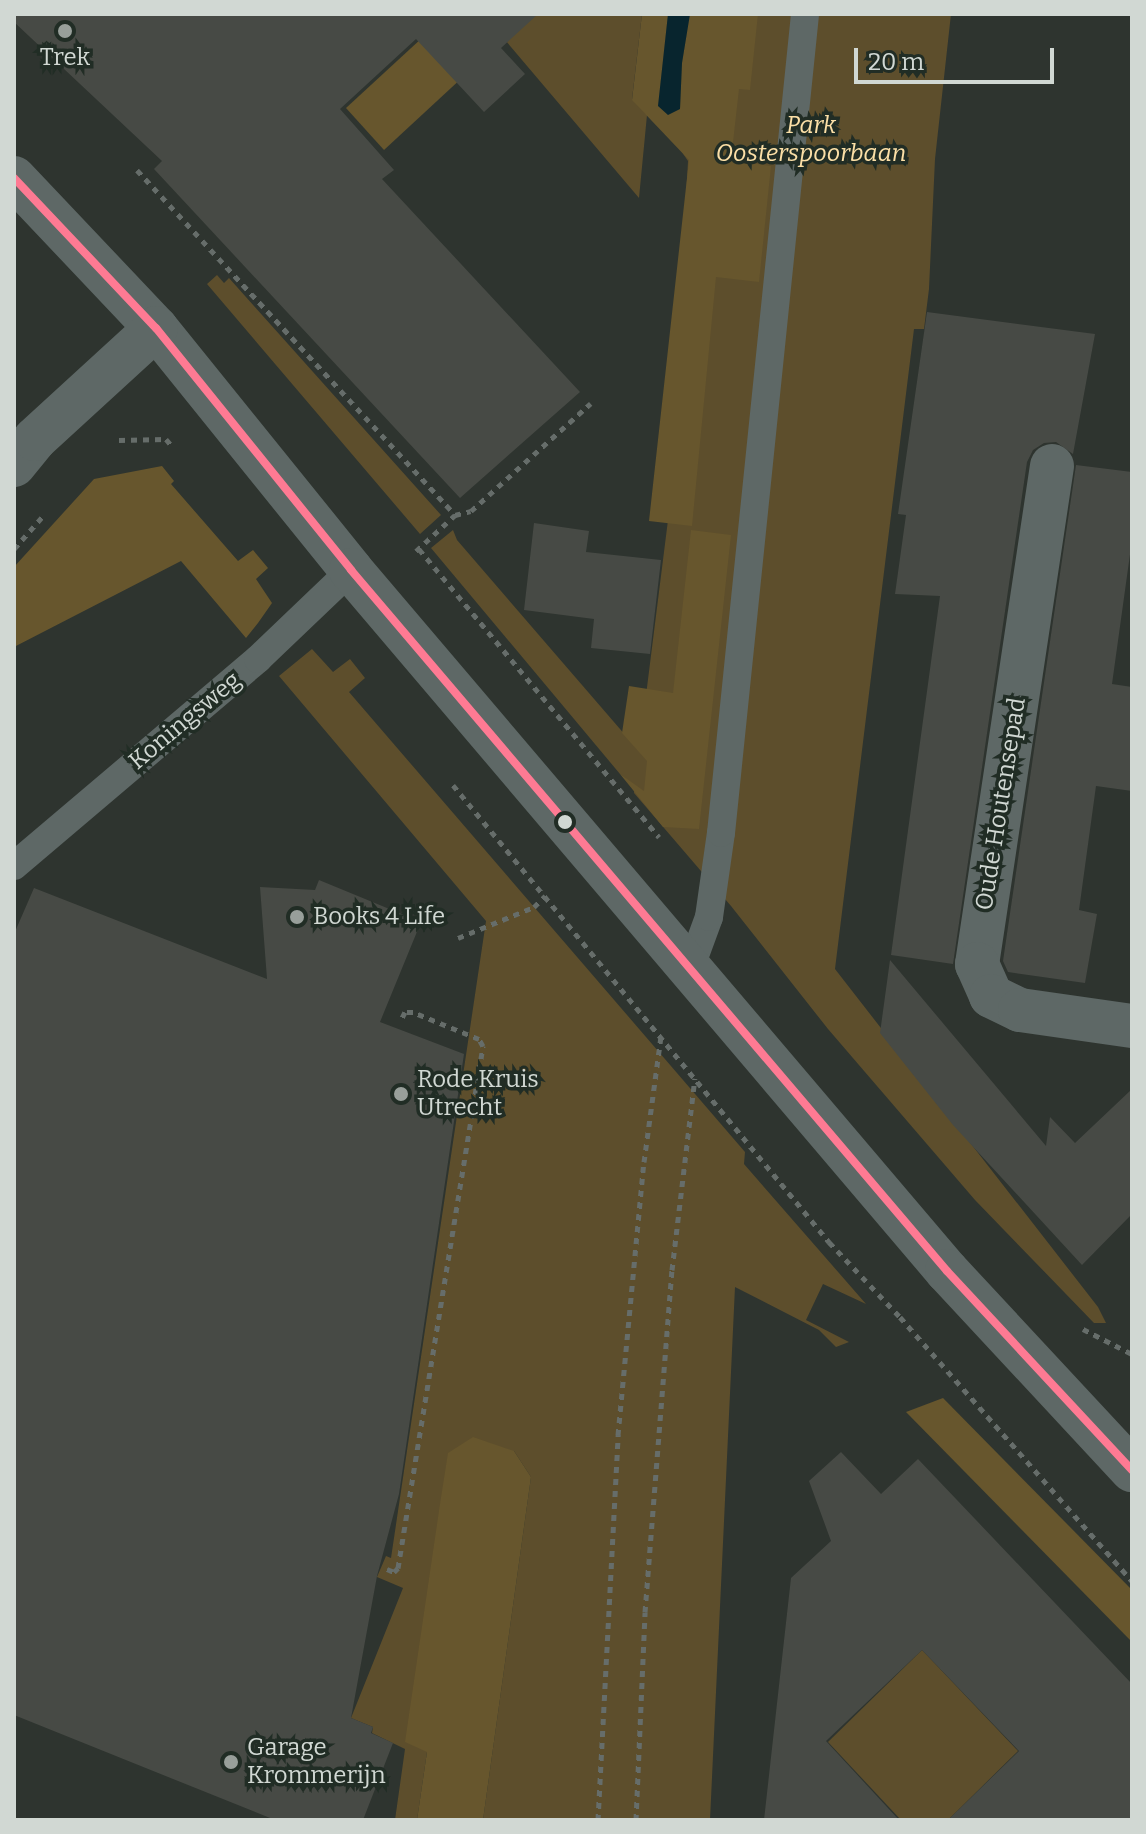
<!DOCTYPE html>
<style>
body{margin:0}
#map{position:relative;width:1146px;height:1834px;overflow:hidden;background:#2e342f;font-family:Bitter,serif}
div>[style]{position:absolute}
.green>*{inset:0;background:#5d4e2c}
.forest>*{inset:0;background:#67562d}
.water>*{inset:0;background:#08252e}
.building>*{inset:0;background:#474a45}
.path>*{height:5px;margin-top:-2.5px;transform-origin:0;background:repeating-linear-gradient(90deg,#666d6a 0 6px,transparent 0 12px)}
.lane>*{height:28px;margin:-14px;padding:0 14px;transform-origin:14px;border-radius:14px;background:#5e6866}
.street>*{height:44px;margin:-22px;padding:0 22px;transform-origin:22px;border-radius:22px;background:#5e6866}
.bus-1>*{height:8px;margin:-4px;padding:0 4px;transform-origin:4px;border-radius:4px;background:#fe7a93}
.dots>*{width:22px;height:22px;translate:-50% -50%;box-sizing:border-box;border:4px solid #212d25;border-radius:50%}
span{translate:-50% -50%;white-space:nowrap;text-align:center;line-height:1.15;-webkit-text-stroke:7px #212d25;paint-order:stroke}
.poi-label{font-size:24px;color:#d1d8d3}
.left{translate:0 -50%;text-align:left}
.park-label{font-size:24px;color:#fce0a7;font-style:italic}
.street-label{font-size:24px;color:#d1d8d3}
.frame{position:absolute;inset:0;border:16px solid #d1d8d3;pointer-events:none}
.scale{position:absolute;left:854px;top:48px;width:200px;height:36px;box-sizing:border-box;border:4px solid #d1d8d3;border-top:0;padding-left:10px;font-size:24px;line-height:28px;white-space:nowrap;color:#d1d8d3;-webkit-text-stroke:6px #212d25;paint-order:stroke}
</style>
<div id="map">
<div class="green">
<i style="clip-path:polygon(483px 14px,642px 14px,632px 99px,647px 115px,639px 198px)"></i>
<i style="clip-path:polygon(654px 14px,951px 14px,935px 159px,929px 289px,924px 329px,914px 329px,835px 969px,1098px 1307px,1106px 1323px,1094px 1323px,975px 1200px,828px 1029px,731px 906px,634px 793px,634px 786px,620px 774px,431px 548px,453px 530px,457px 540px,639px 751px,668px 520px,688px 161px,644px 96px)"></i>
<i style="clip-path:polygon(217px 275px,224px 283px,229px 278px,441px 515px,420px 534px,207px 284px)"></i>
<i style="clip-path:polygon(312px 649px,333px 672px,350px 659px,365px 678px,349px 692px,745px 1152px,744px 1164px,866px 1304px,823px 1284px,806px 1320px,849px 1342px,836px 1347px,819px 1330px,735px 1287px,710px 1820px,483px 1820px,531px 1477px,514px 1451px,427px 1752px,417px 1820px,395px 1820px,405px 1749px,372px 1733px,373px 1727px,351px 1718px,403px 1588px,377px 1577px,386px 1556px,391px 1558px,486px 921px,279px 676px)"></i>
<i style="clip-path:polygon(922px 1650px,1018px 1751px,948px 1820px,901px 1820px,828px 1742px)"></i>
</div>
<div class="forest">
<i style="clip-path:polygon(448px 14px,504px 39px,384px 150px,346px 108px)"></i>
<i style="clip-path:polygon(642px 14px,668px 14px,658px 106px,680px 109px,682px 63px,690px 14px,758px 14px,750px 90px,739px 89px,731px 160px,771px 166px,759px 282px,716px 277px,692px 526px,649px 521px,689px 160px,632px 100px)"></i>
<i style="clip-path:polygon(162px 466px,174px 481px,171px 484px,238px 561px,253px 550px,268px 568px,256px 579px,272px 603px,258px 623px,246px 638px,181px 561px,14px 647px,14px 567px,94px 479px)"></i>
<i style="clip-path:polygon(691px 530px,731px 535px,699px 829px,663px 827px,620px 774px,644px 791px,647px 761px,622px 733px,629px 686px,673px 693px)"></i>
<i style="clip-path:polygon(943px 1398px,1132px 1590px,1132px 1642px,906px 1412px)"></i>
<i style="clip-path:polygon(473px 1437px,514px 1451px,531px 1477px,483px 1820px,417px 1820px,427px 1752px,405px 1742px,440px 1504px,448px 1453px)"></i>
</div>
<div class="water">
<i style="clip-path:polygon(668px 14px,690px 14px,682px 63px,680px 109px,668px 115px,658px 106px)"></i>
</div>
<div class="building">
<i style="clip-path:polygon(14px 14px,538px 14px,501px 48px,525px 74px,484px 112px,416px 39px,340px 109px,394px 170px,382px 179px,580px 392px,460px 498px,154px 169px,162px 161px,14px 22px)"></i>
<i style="clip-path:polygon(927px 312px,1095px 334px,1073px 454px,1056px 442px,1044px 443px,1033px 450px,1027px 462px,953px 964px,891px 955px,940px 596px,895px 594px,906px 515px,898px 514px)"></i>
<i style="clip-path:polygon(1076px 465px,1132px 472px,1132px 540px,1112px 684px,1132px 687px,1132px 791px,1096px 786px,1079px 910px,1097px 914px,1085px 983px,1008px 972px,1003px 961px)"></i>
<i style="clip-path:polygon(534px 523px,589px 531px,586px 552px,661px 560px,650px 654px,591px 648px,594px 619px,524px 610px)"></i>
<i style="clip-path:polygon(319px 880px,421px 922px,380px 1022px,464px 1054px,399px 1494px,377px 1576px,351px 1718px,373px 1727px,371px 1733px,393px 1743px,363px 1820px,275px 1820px,14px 1715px,14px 934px,34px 888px,267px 979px,260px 887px,315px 890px)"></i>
<i style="clip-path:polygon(890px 960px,1046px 1146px,1050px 1117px,1075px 1143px,1132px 1089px,1132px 1214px,1082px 1265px,953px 1125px,880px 1033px)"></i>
<i style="clip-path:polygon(841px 1452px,881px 1494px,918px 1459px,1132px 1684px,1132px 1820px,948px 1820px,1019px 1751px,922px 1650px,826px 1741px,899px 1820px,764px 1820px,791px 1578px,831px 1541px,809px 1481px)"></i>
</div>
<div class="path">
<i style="left:137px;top:170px;width:469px;rotate:47.3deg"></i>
<i style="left:119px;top:440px;width:47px;rotate:-1.2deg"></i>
<i style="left:166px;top:439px;width:8px;rotate:50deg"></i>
<i style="left:14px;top:549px;width:44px;rotate:-48.7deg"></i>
<i style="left:419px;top:549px;width:375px;rotate:50.2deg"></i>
<i style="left:416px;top:551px;width:53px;rotate:-42.7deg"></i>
<i style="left:455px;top:515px;width:16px;rotate:-14deg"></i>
<i style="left:471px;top:511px;width:161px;rotate:-42deg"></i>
<i style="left:453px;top:785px;width:592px;rotate:50.55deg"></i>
<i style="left:829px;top:1242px;width:103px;rotate:46.6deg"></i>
<i style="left:900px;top:1317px;width:351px;rotate:48.7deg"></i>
<i style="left:458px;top:938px;width:82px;rotate:-22.2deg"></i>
<i style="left:534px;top:907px;width:16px;rotate:-45deg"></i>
<i style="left:1083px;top:1329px;width:55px;rotate:27deg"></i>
<i style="left:387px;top:1569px;width:8px;rotate:23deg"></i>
<i style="left:394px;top:1572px;width:6px;rotate:-45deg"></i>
<i style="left:398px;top:1568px;width:529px;rotate:-80.75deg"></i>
<i style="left:483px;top:1046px;width:8px;rotate:-120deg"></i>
<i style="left:479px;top:1039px;width:71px;rotate:-157.8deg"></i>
<i style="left:413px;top:1012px;width:8px;rotate:180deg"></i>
<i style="left:405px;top:1012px;width:11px;rotate:117deg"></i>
<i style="left:598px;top:1820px;width:386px;rotate:-87deg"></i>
<i style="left:618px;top:1435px;width:274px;rotate:-84.6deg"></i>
<i style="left:644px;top:1162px;width:127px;rotate:-82.3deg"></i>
<i style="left:636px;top:1820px;width:208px;rotate:-87.5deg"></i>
<i style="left:645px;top:1612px;width:343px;rotate:-85.5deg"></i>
<i style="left:672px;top:1270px;width:193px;rotate:-83.2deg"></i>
</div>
<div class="lane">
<i style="left:14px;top:866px;width:320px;rotate:-40.3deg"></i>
<i style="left:258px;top:659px;width:129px;rotate:-43.7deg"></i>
<i style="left:690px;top:969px;width:55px;rotate:-69.9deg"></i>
<i style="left:709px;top:917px;width:85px;rotate:-81.9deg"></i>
<i style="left:721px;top:833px;width:823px;rotate:-84.14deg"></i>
</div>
<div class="street">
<i style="left:14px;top:178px;width:207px;rotate:46.6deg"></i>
<i style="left:156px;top:328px;width:311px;rotate:51.1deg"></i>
<i style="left:351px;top:570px;width:920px;rotate:49.63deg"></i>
<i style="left:947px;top:1271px;width:272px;rotate:47.1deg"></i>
<i style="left:14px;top:465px;width:33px;rotate:-51deg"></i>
<i style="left:35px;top:439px;width:164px;rotate:-42.5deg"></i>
<i style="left:1052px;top:466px;width:504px;rotate:98.56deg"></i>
<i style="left:977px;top:964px;width:35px;rotate:66deg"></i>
<i style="left:991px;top:996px;width:32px;rotate:26deg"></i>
<i style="left:1020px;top:1010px;width:113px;rotate:8.1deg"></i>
</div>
<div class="bus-1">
<i style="left:14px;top:178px;width:207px;rotate:46.6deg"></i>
<i style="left:156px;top:328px;width:311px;rotate:51.1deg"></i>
<i style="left:351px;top:570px;width:920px;rotate:49.63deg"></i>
<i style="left:947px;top:1271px;width:272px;rotate:47.1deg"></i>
</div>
<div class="dots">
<i style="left:65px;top:31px;background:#989f9a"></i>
<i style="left:565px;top:822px;background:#d1d8d3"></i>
<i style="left:297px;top:917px;background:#989f9a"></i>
<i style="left:401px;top:1094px;background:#989f9a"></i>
<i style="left:231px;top:1762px;background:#989f9a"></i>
</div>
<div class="poi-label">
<span style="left:65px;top:58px">Trek</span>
<span class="left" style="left:313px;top:917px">Books 4 Life</span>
<span class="left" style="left:417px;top:1094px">Rode Kruis<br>Utrecht</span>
<span class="left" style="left:247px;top:1762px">Garage<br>Krommerijn</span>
</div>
<div class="park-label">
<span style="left:811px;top:140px">Park<br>Oosterspoorbaan</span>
</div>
<div class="street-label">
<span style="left:185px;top:721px;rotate:-40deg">Koningsweg</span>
<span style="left:1001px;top:804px;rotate:-81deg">Oude Houtensepad</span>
</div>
<div class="frame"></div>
<div class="scale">20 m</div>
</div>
